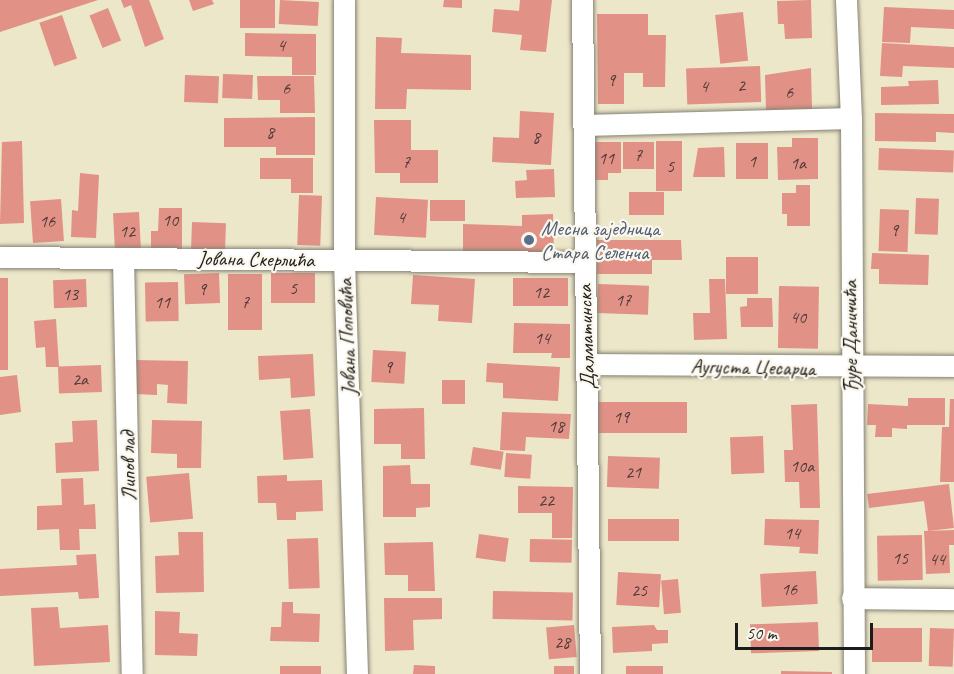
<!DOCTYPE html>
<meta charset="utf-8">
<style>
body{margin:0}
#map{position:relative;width:954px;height:674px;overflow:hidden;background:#ede7ca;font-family:Caveat,sans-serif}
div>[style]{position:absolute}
.building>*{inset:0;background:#e19186;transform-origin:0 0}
.roads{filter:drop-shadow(0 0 2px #848273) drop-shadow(0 0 2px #848273)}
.minor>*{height:21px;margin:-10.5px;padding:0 10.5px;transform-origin:10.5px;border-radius:10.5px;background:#fff}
.dots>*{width:16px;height:16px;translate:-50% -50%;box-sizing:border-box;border:3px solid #fbf7ec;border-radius:50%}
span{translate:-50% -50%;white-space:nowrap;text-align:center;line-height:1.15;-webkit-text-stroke:4.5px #fbf7ec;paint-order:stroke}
.number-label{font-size:18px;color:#4d3936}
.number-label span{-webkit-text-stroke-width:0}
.service-label{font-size:21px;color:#4e5e75}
.left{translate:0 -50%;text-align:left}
.street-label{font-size:21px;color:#1c1c1c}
.scale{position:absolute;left:735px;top:623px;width:138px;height:27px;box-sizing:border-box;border:3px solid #1c1c1c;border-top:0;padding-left:8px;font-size:18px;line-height:21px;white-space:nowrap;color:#1c1c1c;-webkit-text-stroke:4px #fbf7ec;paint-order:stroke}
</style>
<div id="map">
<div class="building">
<i style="clip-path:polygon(0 0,98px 0,0 32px)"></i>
<i style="clip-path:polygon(121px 0,149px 0,164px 39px,145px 47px,131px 5px,124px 8px)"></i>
<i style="clip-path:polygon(189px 0,212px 0,214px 4px,193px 11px)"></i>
<i style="left:240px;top:0;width:35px;height:28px"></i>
<i style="left:280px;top:0;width:39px;height:24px;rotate:3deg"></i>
<i style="clip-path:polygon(444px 0,462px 0,462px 8px,443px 7px)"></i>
<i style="clip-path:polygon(520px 0,552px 0,546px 52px,520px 50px,522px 35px,492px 32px,494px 9px,519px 11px)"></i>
<i style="clip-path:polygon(811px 0,812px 38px,785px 39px,784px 24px,778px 24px,777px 1px)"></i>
<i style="clip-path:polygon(884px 7px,954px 10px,954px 29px,911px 27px,910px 43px,882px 42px)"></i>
<i style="left:108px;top:8px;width:35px;height:20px;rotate:68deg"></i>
<i style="left:743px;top:12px;width:49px;height:28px;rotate:84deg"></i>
<i style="clip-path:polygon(597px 14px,648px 14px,648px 35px,666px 35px,665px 87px,643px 87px,643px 73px,624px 73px,624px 104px,598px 104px)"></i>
<i style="left:62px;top:15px;width:46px;height:24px;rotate:71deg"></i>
<i style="clip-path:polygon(245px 33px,316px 34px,316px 75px,292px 75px,292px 57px,245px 56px)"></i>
<i style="clip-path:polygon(376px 37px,402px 38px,401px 53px,471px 55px,471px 90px,407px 89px,406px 109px,375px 109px)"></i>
<i style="clip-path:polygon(882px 43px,954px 47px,954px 68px,903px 66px,902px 77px,880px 76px)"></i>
<i style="left:760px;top:66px;width:36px;height:74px;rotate:88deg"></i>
<i style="clip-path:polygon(811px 68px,812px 109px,766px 110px,765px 75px)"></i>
<i style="left:223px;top:74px;width:30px;height:24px;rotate:2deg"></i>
<i style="left:185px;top:75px;width:34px;height:27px;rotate:2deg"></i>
<i style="clip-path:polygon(257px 76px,314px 76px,315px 113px,280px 113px,280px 100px,258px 100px)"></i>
<i style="clip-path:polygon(938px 80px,939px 104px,881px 105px,881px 87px,909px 86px,908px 81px)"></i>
<i style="clip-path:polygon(520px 111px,554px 113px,551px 165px,492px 162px,493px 137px,519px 138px)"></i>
<i style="clip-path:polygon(875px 113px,954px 114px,954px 133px,936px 132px,936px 142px,875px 141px)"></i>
<i style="clip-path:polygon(315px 117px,315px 155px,276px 155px,276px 147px,224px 147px,224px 118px)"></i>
<i style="clip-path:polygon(374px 120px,411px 120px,411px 150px,438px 150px,438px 183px,400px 183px,400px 173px,375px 173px)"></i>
<i style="clip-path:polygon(792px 138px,818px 138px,818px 179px,778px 180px,777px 147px,792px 147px)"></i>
<i style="clip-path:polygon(22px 141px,24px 223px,0 224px,2px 142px)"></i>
<i style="left:656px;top:141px;width:26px;height:50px"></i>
<i style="clip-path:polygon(590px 142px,621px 142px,621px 173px,608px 173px,608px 180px,591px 180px)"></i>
<i style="left:623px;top:142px;width:31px;height:27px"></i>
<i style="left:736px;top:143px;width:32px;height:36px"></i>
<i style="clip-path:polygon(724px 147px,725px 177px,693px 177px,698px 148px)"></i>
<i style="left:879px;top:148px;width:75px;height:22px;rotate:2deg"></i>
<i style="clip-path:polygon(260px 158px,313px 158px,313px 193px,291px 193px,291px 179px,260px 179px)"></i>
<i style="clip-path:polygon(554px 169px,555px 197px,516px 198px,515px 181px,527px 180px,526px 170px)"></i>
<i style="clip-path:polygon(80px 173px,99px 175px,96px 238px,71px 237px,72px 210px,78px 211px)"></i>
<i style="clip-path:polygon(796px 185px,810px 185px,810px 226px,787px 226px,787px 214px,782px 214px,782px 193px,796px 193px)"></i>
<i style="left:664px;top:192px;width:23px;height:35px;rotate:90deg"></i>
<i style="left:299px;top:195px;width:23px;height:50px;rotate:2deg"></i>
<i style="left:376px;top:197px;width:52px;height:38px;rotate:3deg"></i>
<i style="left:916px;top:198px;width:23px;height:36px;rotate:2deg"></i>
<i style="left:61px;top:199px;width:42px;height:31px;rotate:86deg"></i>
<i style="left:430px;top:200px;width:35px;height:21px"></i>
<i style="clip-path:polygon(159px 208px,182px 208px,182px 250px,151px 250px,151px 231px,158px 231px)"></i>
<i style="left:880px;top:209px;width:29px;height:42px;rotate:2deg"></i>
<i style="left:139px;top:212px;width:37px;height:26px;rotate:87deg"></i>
<i style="clip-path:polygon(553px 214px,554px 254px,463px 253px,463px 224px,522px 226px,522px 215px)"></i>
<i style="left:192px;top:222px;width:34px;height:28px;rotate:2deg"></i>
<i style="clip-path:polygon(597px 240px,681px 240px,682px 260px,652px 260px,652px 274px,597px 274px)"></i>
<i style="clip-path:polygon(872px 253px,929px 255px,928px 285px,879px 284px,879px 269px,871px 269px)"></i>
<i style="left:726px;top:257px;width:32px;height:37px"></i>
<i style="left:219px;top:273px;width:30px;height:35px;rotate:88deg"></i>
<i style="left:271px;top:273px;width:44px;height:30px"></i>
<i style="left:228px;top:274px;width:34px;height:56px"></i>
<i style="clip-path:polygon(413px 275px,475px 279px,472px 323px,438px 321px,439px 305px,411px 304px)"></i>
<i style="left:0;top:278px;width:8px;height:92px"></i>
<i style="left:513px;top:278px;width:55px;height:28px"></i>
<i style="left:86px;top:279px;width:28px;height:33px;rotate:88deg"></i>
<i style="clip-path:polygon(709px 279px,725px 279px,727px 339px,694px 340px,693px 313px,710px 313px)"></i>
<i style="left:178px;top:282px;width:39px;height:33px;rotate:89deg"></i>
<i style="left:598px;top:284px;width:51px;height:29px;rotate:2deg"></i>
<i style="left:779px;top:286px;width:40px;height:62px;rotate:1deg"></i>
<i style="clip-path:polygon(747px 298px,772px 298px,773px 327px,741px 327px,740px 307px,747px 306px)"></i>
<i style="clip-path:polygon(56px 319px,59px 367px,46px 367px,45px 347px,36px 348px,34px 321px)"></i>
<i style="clip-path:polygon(514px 323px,570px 324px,570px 358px,551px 358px,552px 353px,513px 353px)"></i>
<i style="left:373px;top:350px;width:33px;height:32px;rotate:3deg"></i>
<i style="clip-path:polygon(313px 354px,315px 396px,291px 398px,290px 378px,259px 380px,258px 356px)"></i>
<i style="clip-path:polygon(135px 360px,188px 361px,187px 404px,167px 403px,168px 385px,157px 384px,157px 395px,134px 394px)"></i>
<i style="clip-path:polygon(487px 363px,560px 367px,558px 401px,503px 398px,503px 383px,486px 382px)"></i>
<i style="left:101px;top:365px;width:27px;height:43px;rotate:88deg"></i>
<i style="clip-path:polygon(17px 375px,21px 412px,0 415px,0 377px)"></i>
<i style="left:442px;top:380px;width:23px;height:24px"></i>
<i style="clip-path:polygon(908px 398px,945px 398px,945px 425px,907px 425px,907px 429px,892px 428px,892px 437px,875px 437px,876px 425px,867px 425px,868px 404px,908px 406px)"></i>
<i style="clip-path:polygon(950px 399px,954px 399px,954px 482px,940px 482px,942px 427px,949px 427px)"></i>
<i style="left:595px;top:402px;width:92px;height:31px"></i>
<i style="clip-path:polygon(817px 404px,820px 508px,800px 508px,799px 482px,785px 482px,784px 450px,793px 450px,791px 405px)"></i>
<i style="clip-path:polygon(424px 408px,425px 459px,401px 459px,401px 444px,374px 444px,374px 409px)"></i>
<i style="left:310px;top:409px;width:49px;height:30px;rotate:86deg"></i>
<i style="clip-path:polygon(502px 412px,571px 414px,569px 439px,526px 437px,525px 451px,500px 450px)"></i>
<i style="clip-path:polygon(97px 420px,99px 471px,56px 473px,55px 443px,73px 442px,72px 421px)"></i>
<i style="clip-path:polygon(152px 420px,202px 421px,201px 468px,177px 468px,177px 454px,151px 453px)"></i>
<i style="left:763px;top:436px;width:37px;height:33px;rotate:88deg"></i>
<i style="left:473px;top:447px;width:31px;height:18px;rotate:9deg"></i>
<i style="left:506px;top:453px;width:26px;height:24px;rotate:4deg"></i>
<i style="left:608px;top:456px;width:52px;height:31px;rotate:2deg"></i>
<i style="clip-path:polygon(410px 465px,411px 484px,430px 484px,430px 507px,416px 508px,416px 517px,383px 517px,383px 466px)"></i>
<i style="left:189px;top:473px;width:46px;height:43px;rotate:85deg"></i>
<i style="clip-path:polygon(287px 475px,287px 481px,322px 480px,323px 511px,296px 512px,296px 520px,277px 520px,276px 503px,258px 503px,257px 476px)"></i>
<i style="clip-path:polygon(83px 478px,84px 505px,95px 504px,96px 529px,79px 529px,80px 550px,60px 550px,59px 529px,37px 530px,37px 506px,62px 505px,61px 479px)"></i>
<i style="clip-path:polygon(949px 484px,954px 528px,928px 531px,924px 501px,869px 508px,867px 494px)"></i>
<i style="clip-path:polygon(518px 486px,573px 487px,572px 538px,552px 538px,552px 513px,518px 513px)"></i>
<i style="left:608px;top:519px;width:71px;height:22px"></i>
<i style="clip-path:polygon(765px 519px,819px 520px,818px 554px,799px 553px,800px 547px,764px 545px)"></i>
<i style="clip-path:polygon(954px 530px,954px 545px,949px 545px,950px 573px,926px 574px,924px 531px)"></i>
<i style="clip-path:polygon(178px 532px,203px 532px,204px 592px,156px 593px,155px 556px,179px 555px)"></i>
<i style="left:479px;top:534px;width:30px;height:24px;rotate:8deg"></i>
<i style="left:922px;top:535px;width:45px;height:45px;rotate:89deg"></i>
<i style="left:318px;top:538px;width:50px;height:31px;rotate:88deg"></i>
<i style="left:530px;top:539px;width:42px;height:23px;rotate:1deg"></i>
<i style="clip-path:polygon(433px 542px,435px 591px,408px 591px,408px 575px,385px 575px,384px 543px)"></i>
<i style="clip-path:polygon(96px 554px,99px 598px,79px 599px,78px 592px,0 596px,0 569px,77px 565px,76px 555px)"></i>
<i style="left:816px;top:571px;width:33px;height:56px;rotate:87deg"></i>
<i style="left:618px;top:572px;width:43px;height:33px;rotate:3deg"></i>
<i style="left:678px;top:579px;width:34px;height:17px;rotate:85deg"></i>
<i style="left:493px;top:591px;width:80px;height:28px;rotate:1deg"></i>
<i style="clip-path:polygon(384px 598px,442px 598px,442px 619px,413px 620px,414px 650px,385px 651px)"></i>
<i style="clip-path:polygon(282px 602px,293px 602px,293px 613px,320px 614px,319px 642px,270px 641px,271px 627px,281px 627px)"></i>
<i style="clip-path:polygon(58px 607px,60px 628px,108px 625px,110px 662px,34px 666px,31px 608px)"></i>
<i style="clip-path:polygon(155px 611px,180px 612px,179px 633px,198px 634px,197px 656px,155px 655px)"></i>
<i style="left:818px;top:622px;width:29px;height:68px;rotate:88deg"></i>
<i style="left:574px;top:625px;width:32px;height:28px;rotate:85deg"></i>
<i style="clip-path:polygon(654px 625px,657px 630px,668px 630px,668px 643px,652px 644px,652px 651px,613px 653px,612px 627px)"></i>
<i style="left:922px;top:628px;width:34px;height:50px;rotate:90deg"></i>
<i style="left:930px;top:628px;width:24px;height:38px;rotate:2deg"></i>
<i style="clip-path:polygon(414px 665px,435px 666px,435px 674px,413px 674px)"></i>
<i style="left:321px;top:666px;width:8px;height:41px;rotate:90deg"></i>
<i style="left:554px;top:666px;width:20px;height:8px"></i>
<i style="left:626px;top:666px;width:37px;height:8px"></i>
<i style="clip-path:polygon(781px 671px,832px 672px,832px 674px,781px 674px)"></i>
</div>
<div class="roads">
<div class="minor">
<i style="left:344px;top:0;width:260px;rotate:90deg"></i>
<i style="left:344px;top:260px;width:414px;rotate:88.2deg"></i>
<i style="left:582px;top:0;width:674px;rotate:89.32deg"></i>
<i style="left:846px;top:0;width:118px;rotate:87.6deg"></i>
<i style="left:851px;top:118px;width:556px;rotate:89.69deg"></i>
<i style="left:585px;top:125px;width:266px;rotate:-1.5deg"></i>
<i style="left:0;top:257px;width:583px;rotate:0.49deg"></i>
<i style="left:123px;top:258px;width:416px;rotate:88.8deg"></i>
<i style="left:589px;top:364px;width:365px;rotate:0.3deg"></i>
<i style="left:852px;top:598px;width:102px;rotate:0.6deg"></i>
</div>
</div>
<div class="dots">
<i style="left:529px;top:240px;background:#5c6f8a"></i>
</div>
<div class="number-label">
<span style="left:281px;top:45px">4</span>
<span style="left:611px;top:80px">9</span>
<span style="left:741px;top:85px">2</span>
<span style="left:704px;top:86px">4</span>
<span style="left:286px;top:88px">6</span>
<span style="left:789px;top:92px">6</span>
<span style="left:270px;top:132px">8</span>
<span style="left:536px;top:137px">8</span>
<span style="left:638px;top:155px">7</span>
<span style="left:606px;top:158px">11</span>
<span style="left:752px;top:161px">1</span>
<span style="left:406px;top:162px">7</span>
<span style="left:798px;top:163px">1a</span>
<span style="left:670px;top:166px">5</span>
<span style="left:401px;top:217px">4</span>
<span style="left:170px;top:220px">10</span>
<span style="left:47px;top:221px">16</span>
<span style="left:894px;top:230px">9</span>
<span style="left:127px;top:231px">12</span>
<span style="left:293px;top:288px">5</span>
<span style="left:202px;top:289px">9</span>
<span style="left:541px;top:292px">12</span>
<span style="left:70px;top:294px">13</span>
<span style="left:623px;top:300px">17</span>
<span style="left:162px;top:302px">11</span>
<span style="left:245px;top:302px">7</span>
<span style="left:798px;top:317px">40</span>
<span style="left:542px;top:338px">14</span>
<span style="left:388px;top:367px">9</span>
<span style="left:80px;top:379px">2a</span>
<span style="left:621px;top:417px">19</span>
<span style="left:556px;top:426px">18</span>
<span style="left:802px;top:466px">10a</span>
<span style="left:633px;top:472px">21</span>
<span style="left:546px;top:500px">22</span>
<span style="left:792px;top:533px">14</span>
<span style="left:900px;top:558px">15</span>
<span style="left:937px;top:559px">44</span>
<span style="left:789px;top:589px">16</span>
<span style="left:639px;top:590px">25</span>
<span style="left:562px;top:642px">28</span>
</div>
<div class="service-label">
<span class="left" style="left:541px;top:240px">Месна заједница<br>Стара Селенча</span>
</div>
<div class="street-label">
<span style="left:256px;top:259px;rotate:1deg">Јована Скерлића</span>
<span style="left:347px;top:337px;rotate:-92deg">Јована Поповића</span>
<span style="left:586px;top:337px;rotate:-92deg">Далматинска</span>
<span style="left:850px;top:337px;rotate:-90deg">Ђуре Даничића</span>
<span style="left:753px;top:367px;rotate:1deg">Аугуста Цесарца</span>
<span style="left:128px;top:466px;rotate:-91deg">Липов лад</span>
</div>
<div class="scale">50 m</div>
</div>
